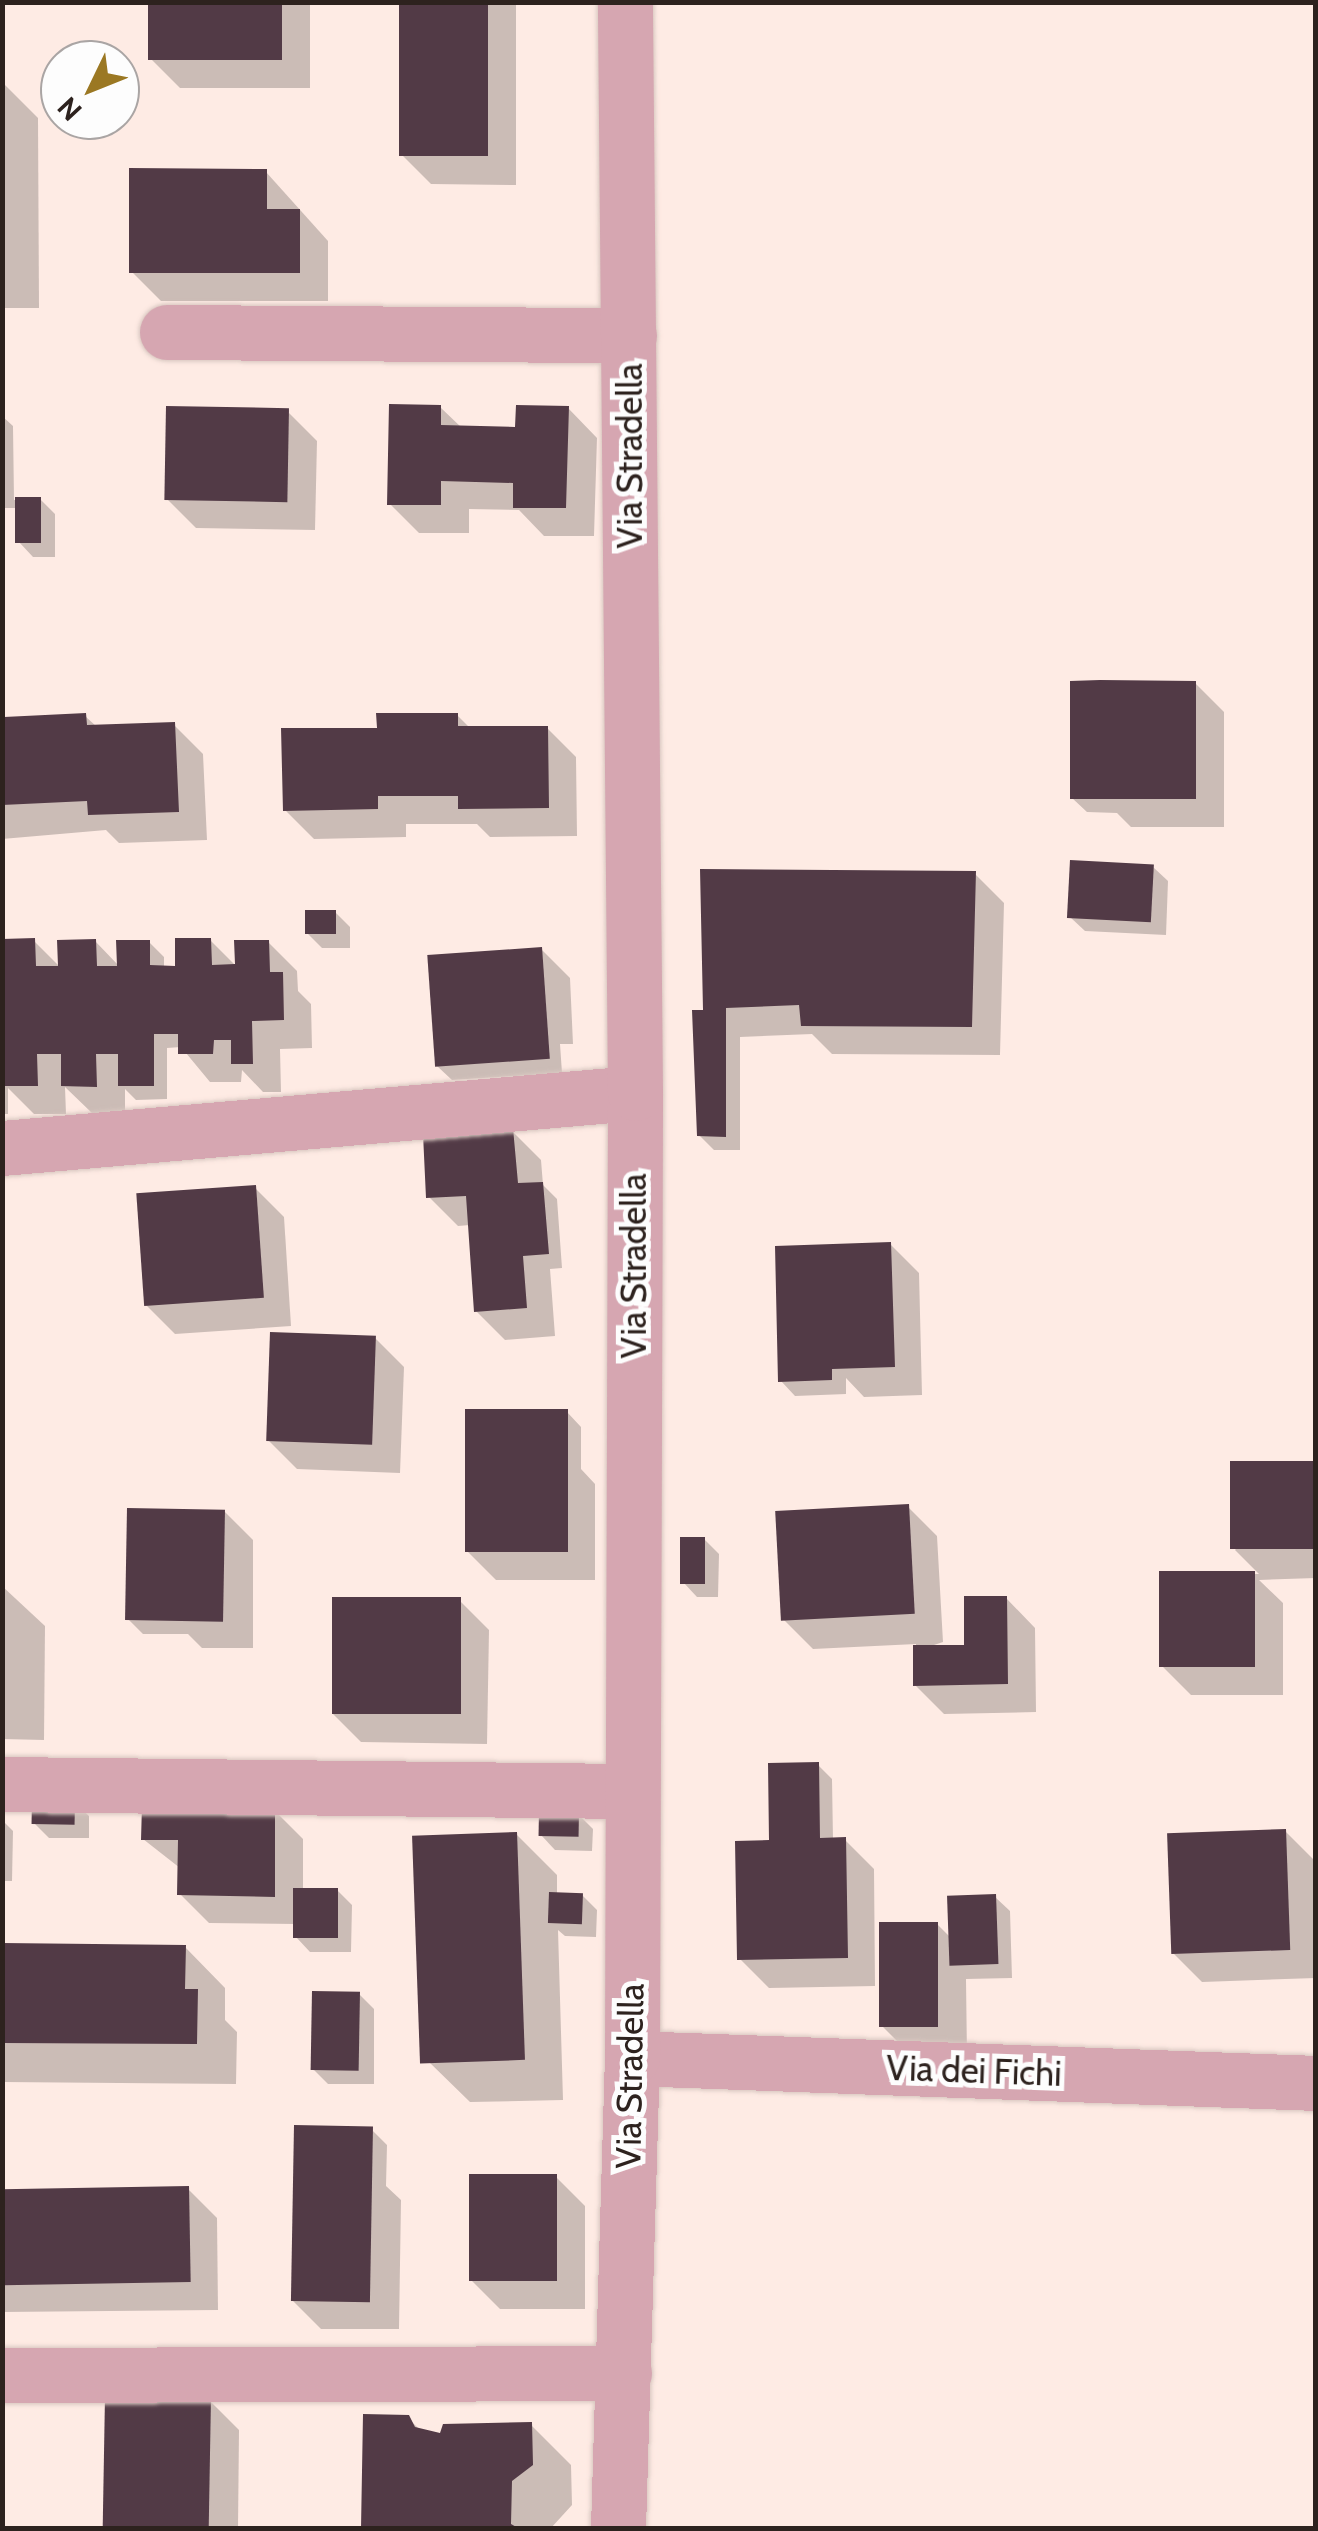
<!DOCTYPE html>
<style>
body{margin:0}
#map{position:relative;width:1318px;height:2531px;overflow:hidden;background:#feebe4;font-family:Cabin,sans-serif}
div>[style]{position:absolute}
.shadow>*{inset:0;background:#0003}
.building>*{inset:0;background:#523a46;transform-origin:0 0}
.roads{filter:drop-shadow(0 0 2px #d8c7c0) drop-shadow(0 0 2px #d8c7c0)}
.minor>*{height:55px;margin:-27.5px;padding:0 27.5px;transform-origin:27.5px;border-radius:27.5px;background:#d6a6b1}
span{translate:-50% -50%;white-space:nowrap;text-align:center;line-height:1.15;-webkit-text-stroke:10px #fdfdfd;paint-order:stroke}
.street-label{font-size:35px;color:#2d221e}
.frame{position:absolute;inset:0;border:5px solid #2d221e;pointer-events:none}
.north{position:absolute;left:40px;top:40px;width:100px;height:100px;box-sizing:border-box;background:#fdfdfd;border:2px solid #aaa5a4;border-radius:50%;rotate:227deg;font-size:28px;font-weight:700;line-height:40px;text-align:center;color:#2d221e}
.north::after{content:'';display:block;margin:auto;width:35px;height:45px;background:#9b7823;clip-path:polygon(50% 0,100% 100%,50% 72%,0 100%)}
</style>
<div id="map">
<div class="shadow">
<i style="clip-path:polygon(151px 2px,310px 2px,310px 88px,180px 88px,151px 59px)"></i>
<i style="clip-path:polygon(402px 2px,516px 2px,516px 185px,431px 184px,402px 155px)"></i>
<i style="clip-path:polygon(2px 82px,38px 118px,39px 308px,2px 308px)"></i>
<i style="clip-path:polygon(266px 172px,328px 241px,328px 301px,161px 301px,132px 272px)"></i>
<i style="clip-path:polygon(440px 407px,462px 428px,517px 429px,568px 408px,597px 438px,594px 536px,544px 536px,519px 510px,469px 509px,469px 533px,419px 533px,390px 504px)"></i>
<i style="clip-path:polygon(288px 412px,317px 441px,315px 530px,196px 528px,167px 499px)"></i>
<i style="clip-path:polygon(2px 416px,13px 426px,14px 500px,40px 499px,55px 514px,55px 557px,33px 557px,19px 542px,18px 508px,2px 508px)"></i>
<i style="clip-path:polygon(1195px 683px,1224px 712px,1224px 827px,1131px 827px,1117px 813px,1087px 812px,1072px 798px)"></i>
<i style="clip-path:polygon(457px 715px,470px 728px,547px 728px,576px 757px,577px 836px,490px 837px,477px 824px,406px 824px,406px 837px,314px 839px,285px 810px,379px 731px)"></i>
<i style="clip-path:polygon(85px 716px,97px 727px,174px 725px,203px 754px,207px 840px,119px 843px,106px 830px,2px 839px,2px 727px)"></i>
<i style="clip-path:polygon(1153px 867px,1168px 881px,1166px 935px,1085px 931px,1070px 917px)"></i>
<i style="clip-path:polygon(975px 874px,1004px 903px,1000px 1055px,832px 1054px,812px 1034px,740px 1037px,740px 1150px,714px 1150px,699px 1135px,705px 1012px)"></i>
<i style="clip-path:polygon(335px 912px,350px 927px,350px 948px,322px 948px,307px 933px)"></i>
<i style="clip-path:polygon(210px 940px,237px 967px,268px 942px,297px 971px,298px 991px,311px 1004px,312px 1048px,280px 1049px,281px 1092px,263px 1092px,242px 1070px,241px 1082px,210px 1082px,181px 1047px,167px 1048px,167px 1099px,136px 1100px,125px 1089px,125px 1115px,93px 1114px,65px 1087px,66px 1114px,34px 1114px,8px 1088px,8px 1114px,2px 1114px,2px 942px,34px 941px,60px 967px,95px 941px,119px 966px,149px 942px,164px 957px,164px 968px,174px 968px)"></i>
<i style="clip-path:polygon(541px 949px,570px 978px,573px 1044px,560px 1044px,562px 1073px,452px 1080px,437px 1066px)"></i>
<i style="clip-path:polygon(512px 1131px,541px 1160px,543px 1185px,557px 1199px,562px 1268px,550px 1269px,555px 1336px,505px 1340px,476px 1311px,470px 1225px,458px 1226px,429px 1197px)"></i>
<i style="clip-path:polygon(255px 1188px,284px 1217px,291px 1326px,175px 1334px,146px 1305px)"></i>
<i style="clip-path:polygon(890px 1244px,919px 1273px,922px 1395px,864px 1397px,846px 1378px,846px 1394px,795px 1396px,781px 1381px)"></i>
<i style="clip-path:polygon(375px 1338px,404px 1367px,400px 1473px,297px 1469px,268px 1440px)"></i>
<i style="clip-path:polygon(567px 1412px,581px 1427px,581px 1469px,595px 1484px,595px 1580px,496px 1580px,467px 1551px)"></i>
<i style="clip-path:polygon(1316px 1464px,1316px 1578px,1259px 1580px,1283px 1603px,1283px 1695px,1191px 1695px,1162px 1666px,1161px 1575px,1259px 1574px,1235px 1550px)"></i>
<i style="clip-path:polygon(908px 1507px,937px 1536px,943px 1642px,925px 1648px,967px 1647px,1006px 1598px,1035px 1628px,1036px 1712px,944px 1714px,915px 1685px,916px 1644px,813px 1649px,784px 1620px)"></i>
<i style="clip-path:polygon(224px 1511px,253px 1540px,253px 1648px,202px 1648px,188px 1634px,143px 1634px,128px 1619px)"></i>
<i style="clip-path:polygon(704px 1539px,719px 1554px,718px 1597px,697px 1597px,683px 1582px)"></i>
<i style="clip-path:polygon(2px 1586px,45px 1626px,44px 1740px,2px 1739px)"></i>
<i style="clip-path:polygon(460px 1601px,489px 1630px,487px 1744px,361px 1742px,332px 1713px)"></i>
<i style="clip-path:polygon(817px 1764px,832px 1779px,833px 1840px,845px 1840px,874px 1869px,875px 1986px,769px 1988px,740px 1959px,772px 1842px)"></i>
<i style="clip-path:polygon(74px 1802px,89px 1816px,89px 1838px,49px 1838px,34px 1823px)"></i>
<i style="clip-path:polygon(274px 1810px,303px 1839px,303px 1891px,337px 1890px,352px 1905px,351px 1952px,310px 1952px,296px 1937px,296px 1924px,209px 1923px,180px 1894px,180px 1868px,143px 1839px)"></i>
<i style="clip-path:polygon(578px 1814px,593px 1829px,592px 1851px,555px 1850px,541px 1835px)"></i>
<i style="clip-path:polygon(2px 1820px,13px 1831px,12px 1881px,2px 1881px)"></i>
<i style="clip-path:polygon(1285px 1831px,1314px 1860px,1316px 1978px,1202px 1982px,1173px 1953px)"></i>
<i style="clip-path:polygon(516px 1834px,557px 1875px,557px 1895px,582px 1895px,597px 1910px,596px 1937px,565px 1936px,558px 1930px,563px 2100px,470px 2102px,429px 2062px,415px 1838px)"></i>
<i style="clip-path:polygon(995px 1897px,1010px 1911px,1012px 1978px,966px 1979px,967px 2056px,911px 2055px,882px 2026px,937px 1924px,950px 1937px)"></i>
<i style="clip-path:polygon(2px 1946px,185px 1947px,225px 1988px,225px 2020px,237px 2032px,236px 2084px,2px 2082px)"></i>
<i style="clip-path:polygon(359px 1994px,374px 2009px,374px 2084px,328px 2084px,313px 2069px)"></i>
<i style="clip-path:polygon(372px 2130px,387px 2145px,386px 2186px,401px 2200px,399px 2329px,321px 2329px,292px 2300px)"></i>
<i style="clip-path:polygon(556px 2177px,585px 2206px,585px 2309px,500px 2309px,471px 2280px)"></i>
<i style="clip-path:polygon(188px 2189px,217px 2218px,218px 2310px,2px 2312px,2px 2190px)"></i>
<i style="clip-path:polygon(107px 2398px,210px 2401px,239px 2430px,238px 2528px,107px 2528px)"></i>
<i style="clip-path:polygon(365px 2417px,408px 2418px,421px 2431px,441px 2436px,530px 2424px,571px 2465px,572px 2505px,551px 2528px,364px 2528px)"></i>
</div>
<div class="building">
<i style="left:148px;top:2px;width:134px;height:58px"></i>
<i style="left:399px;top:2px;width:89px;height:154px"></i>
<i style="clip-path:polygon(129px 168px,267px 169px,267px 209px,300px 209px,300px 273px,129px 273px)"></i>
<i style="clip-path:polygon(389px 404px,441px 405px,441px 425px,515px 427px,516px 405px,569px 406px,566px 508px,513px 508px,513px 483px,441px 481px,441px 505px,387px 505px)"></i>
<i style="left:166px;top:406px;width:123px;height:94px;rotate:1deg"></i>
<i style="left:15px;top:497px;width:26px;height:46px"></i>
<i style="clip-path:polygon(1100px 680px,1196px 681px,1196px 799px,1070px 799px,1070px 681px)"></i>
<i style="clip-path:polygon(86px 713px,87px 725px,175px 722px,179px 812px,88px 815px,87px 801px,2px 805px,4px 717px)"></i>
<i style="clip-path:polygon(376px 713px,458px 713px,458px 726px,548px 726px,549px 808px,458px 809px,458px 796px,378px 796px,378px 809px,283px 811px,281px 728px,377px 728px)"></i>
<i style="left:1070px;top:860px;width:84px;height:58px;rotate:3deg"></i>
<i style="clip-path:polygon(700px 869px,976px 871px,972px 1027px,801px 1026px,799px 1005px,726px 1008px,726px 1137px,697px 1136px,692px 1010px,703px 1010px)"></i>
<i style="left:305px;top:910px;width:31px;height:24px"></i>
<i style="clip-path:polygon(35px 938px,36px 966px,58px 966px,57px 940px,96px 939px,97px 966px,117px 966px,116px 940px,150px 940px,150px 965px,175px 966px,175px 938px,211px 938px,212px 965px,235px 964px,234px 940px,269px 940px,270px 972px,283px 972px,284px 1020px,252px 1021px,253px 1064px,231px 1064px,231px 1040px,214px 1040px,213px 1054px,178px 1054px,178px 1034px,154px 1034px,154px 1086px,118px 1086px,118px 1054px,96px 1054px,97px 1087px,61px 1086px,61px 1054px,37px 1054px,38px 1086px,2px 1086px,2px 939px)"></i>
<i style="left:542px;top:947px;width:112px;height:115px;rotate:86deg"></i>
<i style="clip-path:polygon(513px 1128px,518px 1183px,543px 1182px,549px 1254px,523px 1256px,527px 1308px,474px 1312px,466px 1196px,426px 1198px,423px 1134px)"></i>
<i style="left:256px;top:1185px;width:113px;height:120px;rotate:86deg"></i>
<i style="clip-path:polygon(891px 1242px,895px 1367px,832px 1369px,832px 1380px,778px 1382px,775px 1246px)"></i>
<i style="left:270px;top:1332px;width:106px;height:109px;rotate:2deg"></i>
<i style="left:568px;top:1409px;width:143px;height:103px;rotate:90deg"></i>
<i style="left:1316px;top:1461px;width:88px;height:86px;rotate:90deg"></i>
<i style="left:909px;top:1504px;width:110px;height:134px;rotate:87deg"></i>
<i style="left:127px;top:1508px;width:98px;height:112px;rotate:1deg"></i>
<i style="left:680px;top:1537px;width:25px;height:47px"></i>
<i style="left:1255px;top:1571px;width:96px;height:96px;rotate:90deg"></i>
<i style="clip-path:polygon(964px 1596px,1007px 1596px,1008px 1684px,913px 1686px,913px 1645px,964px 1645px)"></i>
<i style="left:332px;top:1597px;width:129px;height:117px"></i>
<i style="clip-path:polygon(819px 1762px,820px 1838px,846px 1837px,848px 1958px,737px 1960px,735px 1841px,769px 1840px,768px 1763px)"></i>
<i style="left:32px;top:1798px;width:43px;height:26px;rotate:1deg"></i>
<i style="clip-path:polygon(142px 1805px,275px 1807px,275px 1897px,177px 1895px,178px 1840px,141px 1840px)"></i>
<i style="left:539px;top:1810px;width:40px;height:26px;rotate:1deg"></i>
<i style="left:1286px;top:1829px;width:121px;height:119px;rotate:88deg"></i>
<i style="left:517px;top:1832px;width:228px;height:105px;rotate:88deg"></i>
<i style="left:293px;top:1888px;width:45px;height:50px"></i>
<i style="left:549px;top:1892px;width:34px;height:31px;rotate:2deg"></i>
<i style="left:996px;top:1894px;width:70px;height:49px;rotate:88deg"></i>
<i style="left:879px;top:1922px;width:59px;height:105px"></i>
<i style="clip-path:polygon(2px 1943px,186px 1945px,185px 1989px,198px 1989px,197px 2044px,2px 2043px)"></i>
<i style="left:312px;top:1991px;width:48px;height:79px;rotate:1deg"></i>
<i style="left:294px;top:2125px;width:79px;height:176px;rotate:1deg"></i>
<i style="left:469px;top:2174px;width:88px;height:107px"></i>
<i style="left:189px;top:2186px;width:96px;height:187px;rotate:89deg"></i>
<i style="left:105px;top:2396px;width:106px;height:132px;rotate:1deg"></i>
<i style="clip-path:polygon(363px 2414px,409px 2415px,415px 2427px,440px 2433px,443px 2424px,532px 2422px,533px 2465px,512px 2481px,511px 2524px,518px 2528px,361px 2528px)"></i>
</div>
<div class="roads">
<div class="minor">
<i style="left:167px;top:332px;width:462px;rotate:0.4deg"></i>
<i style="left:2px;top:1148px;width:635px;rotate:-4.97deg"></i>
<i style="left:2px;top:1784px;width:629px;rotate:0.64deg"></i>
<i style="left:632px;top:2058px;width:684px;rotate:2.09deg"></i>
<i style="left:2px;top:2375px;width:622px;rotate:-0.18deg"></i>
<i style="left:618px;top:2528px;width:470px;rotate:-88.3deg"></i>
<i style="left:632px;top:2058px;width:965px;rotate:-89.82deg"></i>
<i style="left:635px;top:1093px;width:1091px;rotate:-90.53deg"></i>
</div>
</div>
<div class="street-label">
<span style="left:630px;top:456px;rotate:-90deg">Via Stradella</span>
<span style="left:634px;top:1266px;rotate:-90deg">Via Stradella</span>
<span style="left:974px;top:2071px;rotate:2deg">Via dei Fichi</span>
<span style="left:630px;top:2076px;rotate:-89deg">Via Stradella</span>
</div>
<div class="frame"></div>
<div class="north">N</div>
</div>
